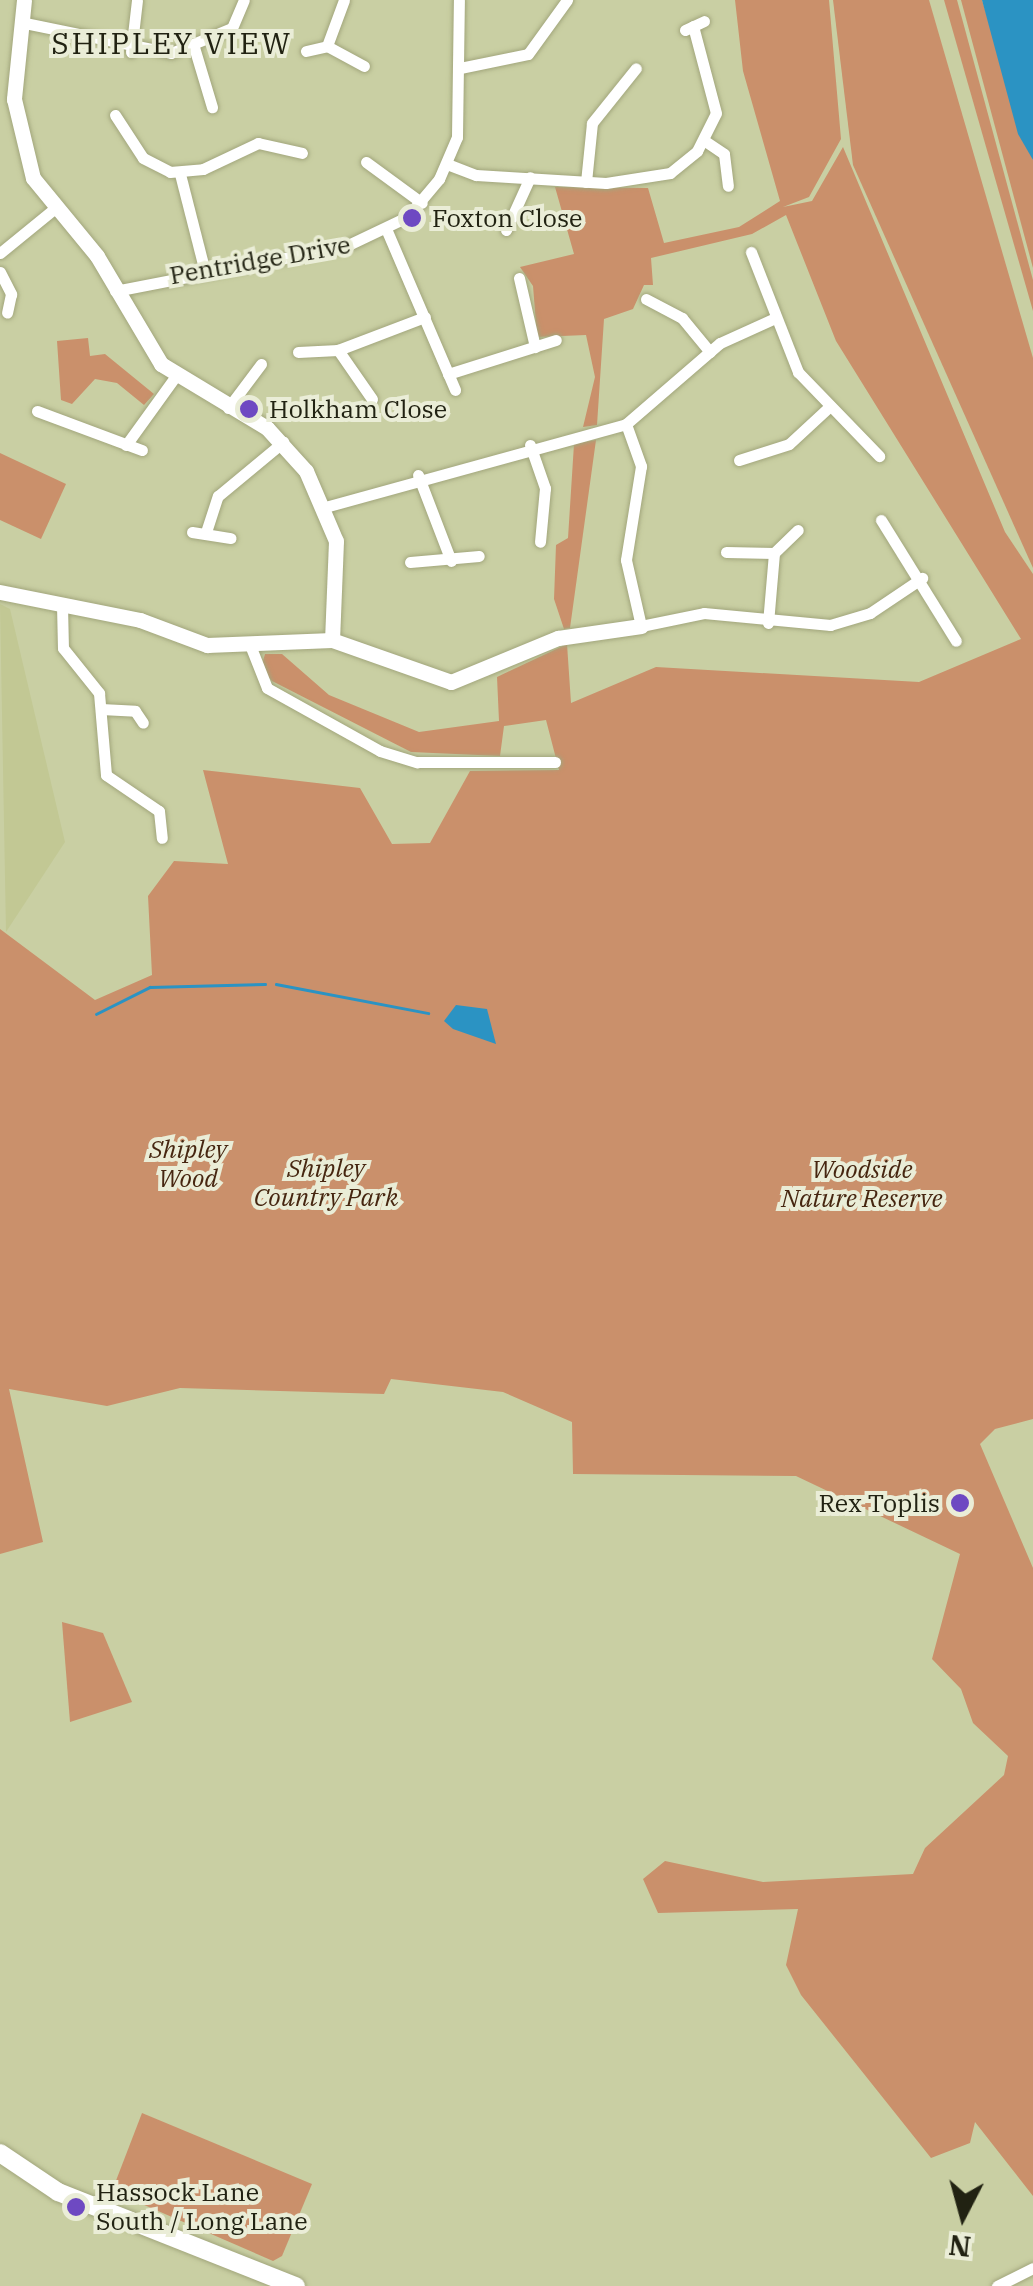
<!DOCTYPE html>
<style>
body{margin:0}
#map{position:relative;width:1033px;height:2286px;overflow:hidden;background:#c9cfa3;font-family:"IBM Plex Serif",serif}
div>[style]{position:absolute}
.built>*{inset:0;background:#c2c894}
.green>*{inset:0;background:#ca906b}
.water>*{inset:0;background:#2b93c3}
.stream>*{height:2.5px;margin:-1.25px;padding:0 1.25px;transform-origin:1.25px;border-radius:1.25px;background:#2b93c3}
.roads{filter:drop-shadow(0 0 2px #a2a67c) drop-shadow(0 0 2px #a2a67c)}
.street>*{height:11px;margin:-5.5px;padding:0 5.5px;transform-origin:5.5px;border-radius:5.5px;background:#fff}
.secondary>*{height:15px;margin:-7.5px;padding:0 7.5px;transform-origin:7.5px;border-radius:7.5px;background:#fff}
.primary>*{height:18px;margin:-9px;padding:0 9px;transform-origin:9px;border-radius:9px;background:#fff}
.dots>*{width:28px;height:28px;translate:-50% -50%;box-sizing:border-box;border:5px solid #eaedd7;border-radius:50%}
span{translate:-50% -50%;white-space:nowrap;text-align:center;line-height:1.15;-webkit-text-stroke:8px #eaedd7;paint-order:stroke}
.poi-label{font-size:25px;color:#212212}
.left{translate:0 -50%;text-align:left}
.right{translate:-100% -50%;text-align:right}
.street-label{font-size:25px;color:#212212}
.park-label{font-size:25px;color:#462610;font-style:italic}
.quarter-label{font-size:30px;color:#212212;letter-spacing:2.5px}
.north{position:absolute;left:913px;top:2166px;width:100px;height:100px;-webkit-text-stroke:8px #eaedd7;paint-order:stroke;rotate:186deg;font-size:28px;font-weight:700;line-height:40px;text-align:center;color:#212212}
.north::after{content:'';display:block;margin:auto;width:35px;height:45px;background:#212212;clip-path:polygon(50% 0,100% 100%,50% 72%,0 100%)}
</style>
<div id="map">
<div class="built">
<i style="clip-path:polygon(0 604px,10px 609px,65px 842px,6px 932px)"></i>
</div>
<div class="green">
<i style="clip-path:polygon(735px 0,829px 0,841px 139px,809px 197px,783px 207px,812px 201px,843px 147px,1005px 532px,1033px 574px,1033px 1419px,995px 1429px,980px 1444px,1033px 1568px,1033px 2196px,975px 2122px,970px 2143px,931px 2158px,801px 1995px,786px 1965px,798px 1909px,658px 1913px,643px 1879px,665px 1861px,763px 1882px,913px 1874px,925px 1848px,1004px 1775px,1008px 1756px,973px 1723px,961px 1689px,932px 1659px,960px 1554px,796px 1476px,573px 1474px,572px 1422px,503px 1392px,391px 1379px,384px 1394px,180px 1388px,107px 1406px,9px 1389px,43px 1542px,0 1554px,0 929px,95px 1000px,152px 975px,148px 896px,174px 861px,228px 864px,203px 770px,360px 788px,392px 844px,430px 843px,470px 771px,559px 770px,546px 720px,504px 726px,500px 756px,411px 752px,272px 681px,261px 668px,265px 654px,282px 654px,329px 695px,419px 732px,499px 721px,497px 677px,567px 644px,571px 703px,656px 667px,919px 682px,1021px 639px,836px 341px,786px 215px,752px 234px,651px 258px,653px 285px,644px 285px,633px 309px,604px 319px,597px 425px,583px 427px,595px 377px,586px 335px,537px 337px,533px 286px,520px 267px,574px 254px,555px 187px,648px 188px,664px 243px,739px 227px,780px 201px,743px 71px)"></i>
<i style="clip-path:polygon(833px 0,929px 0,1033px 358px,1033px 568px,853px 165px)"></i>
<i style="clip-path:polygon(944px 0,957px 0,1033px 280px,1033px 311px)"></i>
<i style="clip-path:polygon(961px 0,982px 0,1033px 160px,1033px 268px)"></i>
<i style="clip-path:polygon(88px 338px,90px 356px,105px 354px,154px 394px,144px 405px,117px 383px,95px 379px,72px 404px,61px 400px,57px 341px)"></i>
<i style="clip-path:polygon(596px 440px,570px 628px,564px 629px,554px 599px,556px 545px,568px 538px,574px 444px)"></i>
<i style="clip-path:polygon(0 453px,66px 484px,41px 539px,0 520px)"></i>
<i style="clip-path:polygon(62px 1622px,103px 1633px,132px 1702px,70px 1722px)"></i>
<i style="clip-path:polygon(142px 2113px,312px 2184px,282px 2256px,273px 2261px,112px 2191px)"></i>
</div>
<div class="water">
<i style="clip-path:polygon(982px 0,1033px 0,1033px 160px,1018px 134px)"></i>
<i style="clip-path:polygon(456px 1005px,487px 1009px,496px 1044px,453px 1029px,444px 1021px)"></i>
</div>
<div class="stream">
<i style="left:276px;top:984px;width:155px;rotate:10.8deg"></i>
<i style="left:96px;top:1014px;width:60px;rotate:-26.6deg"></i>
<i style="left:150px;top:987px;width:115px;rotate:-1.5deg"></i>
</div>
<div class="roads">
<div class="street">
<i style="left:344px;top:0;width:49px;rotate:110.3deg"></i>
<i style="left:327px;top:46px;width:42px;rotate:28.4deg"></i>
<i style="left:20px;top:22px;width:154px;rotate:11.6deg"></i>
<i style="left:171px;top:53px;width:66px;rotate:-22.3deg"></i>
<i style="left:232px;top:28px;width:30px;rotate:-67deg"></i>
<i style="left:685px;top:30px;width:21px;rotate:-25deg"></i>
<i style="left:194px;top:47px;width:63px;rotate:73.3deg"></i>
<i style="left:306px;top:51px;width:22px;rotate:-13deg"></i>
<i style="left:131px;top:52px;width:52px;rotate:-83.4deg"></i>
<i style="left:460px;top:68px;width:69px;rotate:-11.6deg"></i>
<i style="left:528px;top:54px;width:67px;rotate:-54.2deg"></i>
<i style="left:115px;top:115px;width:51px;rotate:56.9deg"></i>
<i style="left:143px;top:158px;width:30px;rotate:27deg"></i>
<i style="left:170px;top:172px;width:33px;rotate:-5deg"></i>
<i style="left:203px;top:169px;width:61px;rotate:-25.3deg"></i>
<i style="left:258px;top:143px;width:45px;rotate:12.8deg"></i>
<i style="left:705px;top:141px;width:23px;rotate:34deg"></i>
<i style="left:724px;top:154px;width:32px;rotate:83deg"></i>
<i style="left:366px;top:162px;width:69px;rotate:36.2deg"></i>
<i style="left:447px;top:164px;width:31px;rotate:21deg"></i>
<i style="left:476px;top:175px;width:130px;rotate:3.5deg"></i>
<i style="left:606px;top:183px;width:65px;rotate:-8.9deg"></i>
<i style="left:670px;top:173px;width:35px;rotate:-39deg"></i>
<i style="left:697px;top:151px;width:42px;rotate:-63.4deg"></i>
<i style="left:716px;top:113px;width:90px;rotate:-104.8deg"></i>
<i style="left:180px;top:174px;width:101px;rotate:75.7deg"></i>
<i style="left:586px;top:182px;width:59px;rotate:-84.2deg"></i>
<i style="left:592px;top:123px;width:70px;rotate:-51.3deg"></i>
<i style="left:506px;top:230px;width:58px;rotate:-65.6deg"></i>
<i style="left:387px;top:231px;width:173px;rotate:66.8deg"></i>
<i style="left:751px;top:252px;width:129px;rotate:68.6deg"></i>
<i style="left:798px;top:372px;width:117px;rotate:46deg"></i>
<i style="left:0;top:253px;width:70px;rotate:-39.2deg"></i>
<i style="left:0;top:272px;width:25px;rotate:63deg"></i>
<i style="left:11px;top:294px;width:19px;rotate:102deg"></i>
<i style="left:519px;top:278px;width:71px;rotate:76.9deg"></i>
<i style="left:115px;top:291px;width:235px;rotate:-11deg"></i>
<i style="left:346px;top:246px;width:68px;rotate:-25.4deg"></i>
<i style="left:407px;top:217px;width:50px;rotate:-49.9deg"></i>
<i style="left:439px;top:179px;width:46px;rotate:-66.8deg"></i>
<i style="left:457px;top:137px;width:137px;rotate:-89.2deg"></i>
<i style="left:646px;top:299px;width:41px;rotate:27.8deg"></i>
<i style="left:682px;top:318px;width:44px;rotate:50.5deg"></i>
<i style="left:298px;top:352px;width:40px;rotate:-2.9deg"></i>
<i style="left:448px;top:374px;width:113px;rotate:-17.5deg"></i>
<i style="left:372px;top:399px;width:60px;rotate:-124.8deg"></i>
<i style="left:338px;top:350px;width:93px;rotate:-20.8deg"></i>
<i style="left:228px;top:408px;width:55px;rotate:-53.1deg"></i>
<i style="left:37px;top:411px;width:112px;rotate:20.4deg"></i>
<i style="left:626px;top:424px;width:45px;rotate:70.3deg"></i>
<i style="left:641px;top:466px;width:95px;rotate:99.1deg"></i>
<i style="left:626px;top:560px;width:68px;rotate:77.2deg"></i>
<i style="left:641px;top:626px;width:64px;rotate:-11.7deg"></i>
<i style="left:704px;top:613px;width:127px;rotate:5.4deg"></i>
<i style="left:830px;top:625px;width:42px;rotate:-16.7deg"></i>
<i style="left:870px;top:613px;width:63px;rotate:-33.9deg"></i>
<i style="left:126px;top:445px;width:84px;rotate:-54.2deg"></i>
<i style="left:530px;top:445px;width:46px;rotate:70.8deg"></i>
<i style="left:545px;top:488px;width:54px;rotate:95.3deg"></i>
<i style="left:739px;top:460px;width:52px;rotate:-17.7deg"></i>
<i style="left:789px;top:444px;width:56px;rotate:-42.8deg"></i>
<i style="left:418px;top:475px;width:92px;rotate:69deg"></i>
<i style="left:325px;top:507px;width:312px;rotate:-15.4deg"></i>
<i style="left:626px;top:424px;width:124px;rotate:-40.8deg"></i>
<i style="left:720px;top:343px;width:60px;rotate:-24.4deg"></i>
<i style="left:881px;top:520px;width:142px;rotate:58.2deg"></i>
<i style="left:192px;top:532px;width:39px;rotate:9deg"></i>
<i style="left:206px;top:532px;width:38px;rotate:-72deg"></i>
<i style="left:218px;top:496px;width:85px;rotate:-39.7deg"></i>
<i style="left:726px;top:552px;width:48px;rotate:1.2deg"></i>
<i style="left:410px;top:562px;width:69px;rotate:-5deg"></i>
<i style="left:62px;top:605px;width:43px;rotate:88.7deg"></i>
<i style="left:63px;top:648px;width:58px;rotate:51.3deg"></i>
<i style="left:99px;top:693px;width:82px;rotate:85.1deg"></i>
<i style="left:106px;top:775px;width:64px;rotate:34.2deg"></i>
<i style="left:159px;top:811px;width:27px;rotate:84deg"></i>
<i style="left:768px;top:623px;width:70px;rotate:-85.1deg"></i>
<i style="left:774px;top:553px;width:33px;rotate:-44deg"></i>
<i style="left:250px;top:645px;width:46px;rotate:68.4deg"></i>
<i style="left:267px;top:688px;width:129px;rotate:29.1deg"></i>
<i style="left:380px;top:751px;width:39px;rotate:17deg"></i>
<i style="left:417px;top:762px;width:138px"></i>
<i style="left:101px;top:709px;width:34px;rotate:3deg"></i>
<i style="left:135px;top:711px;width:14px;rotate:56deg"></i>
<i style="left:997px;top:2286px;width:40px;rotate:-26.6deg"></i>
</div>
<div class="secondary">
<i style="left:24px;top:0;width:100px;rotate:95.8deg"></i>
<i style="left:14px;top:99px;width:81px;rotate:76.5deg"></i>
<i style="left:33px;top:178px;width:101px;rotate:50.6deg"></i>
<i style="left:97px;top:256px;width:126px;rotate:59.3deg"></i>
<i style="left:161px;top:364px;width:124px;rotate:31.1deg"></i>
<i style="left:267px;top:428px;width:58px;rotate:47.8deg"></i>
<i style="left:306px;top:471px;width:76px;rotate:66.8deg"></i>
<i style="left:336px;top:541px;width:99px;rotate:92.3deg"></i>
<i style="left:0;top:592px;width:143px;rotate:11.3deg"></i>
<i style="left:140px;top:620px;width:72px;rotate:20.5deg"></i>
<i style="left:207px;top:645px;width:125px;rotate:-2.3deg"></i>
<i style="left:332px;top:640px;width:126px;rotate:19.4deg"></i>
<i style="left:451px;top:682px;width:116px;rotate:-22.4deg"></i>
<i style="left:558px;top:638px;width:84px;rotate:-8.2deg"></i>
</div>
<div class="primary">
<i style="left:0;top:2153px;width:70px;rotate:33.9deg"></i>
<i style="left:58px;top:2192px;width:256px;rotate:21.6deg"></i>
</div>
</div>
<div class="dots">
<i style="left:412px;top:218px;background:#6e49c2"></i>
<i style="left:249px;top:409px;background:#6e49c2"></i>
<i style="left:960px;top:1503px;background:#6e49c2"></i>
<i style="left:76px;top:2207px;background:#6e49c2"></i>
</div>
<div class="poi-label">
<span class="left" style="left:432px;top:218px">Foxton Close</span>
<span class="left" style="left:269px;top:409px">Holkham Close</span>
<span class="right" style="left:940px;top:1503px">Rex Toplis</span>
<span class="left" style="left:96px;top:2207px">Hassock Lane<br>South / Long Lane</span>
</div>
<div class="street-label">
<span style="left:260px;top:260px;rotate:-10deg">Pentridge Drive</span>
</div>
<div class="park-label">
<span style="left:188px;top:1164px">Shipley<br>Wood</span>
<span style="left:326px;top:1183px">Shipley<br>Country Park</span>
<span style="left:862px;top:1184px">Woodside<br>Nature Reserve</span>
</div>
<div class="quarter-label">
<span style="left:172px;top:43px">SHIPLEY VIEW</span>
</div>
<div class="north">N</div>
</div>
